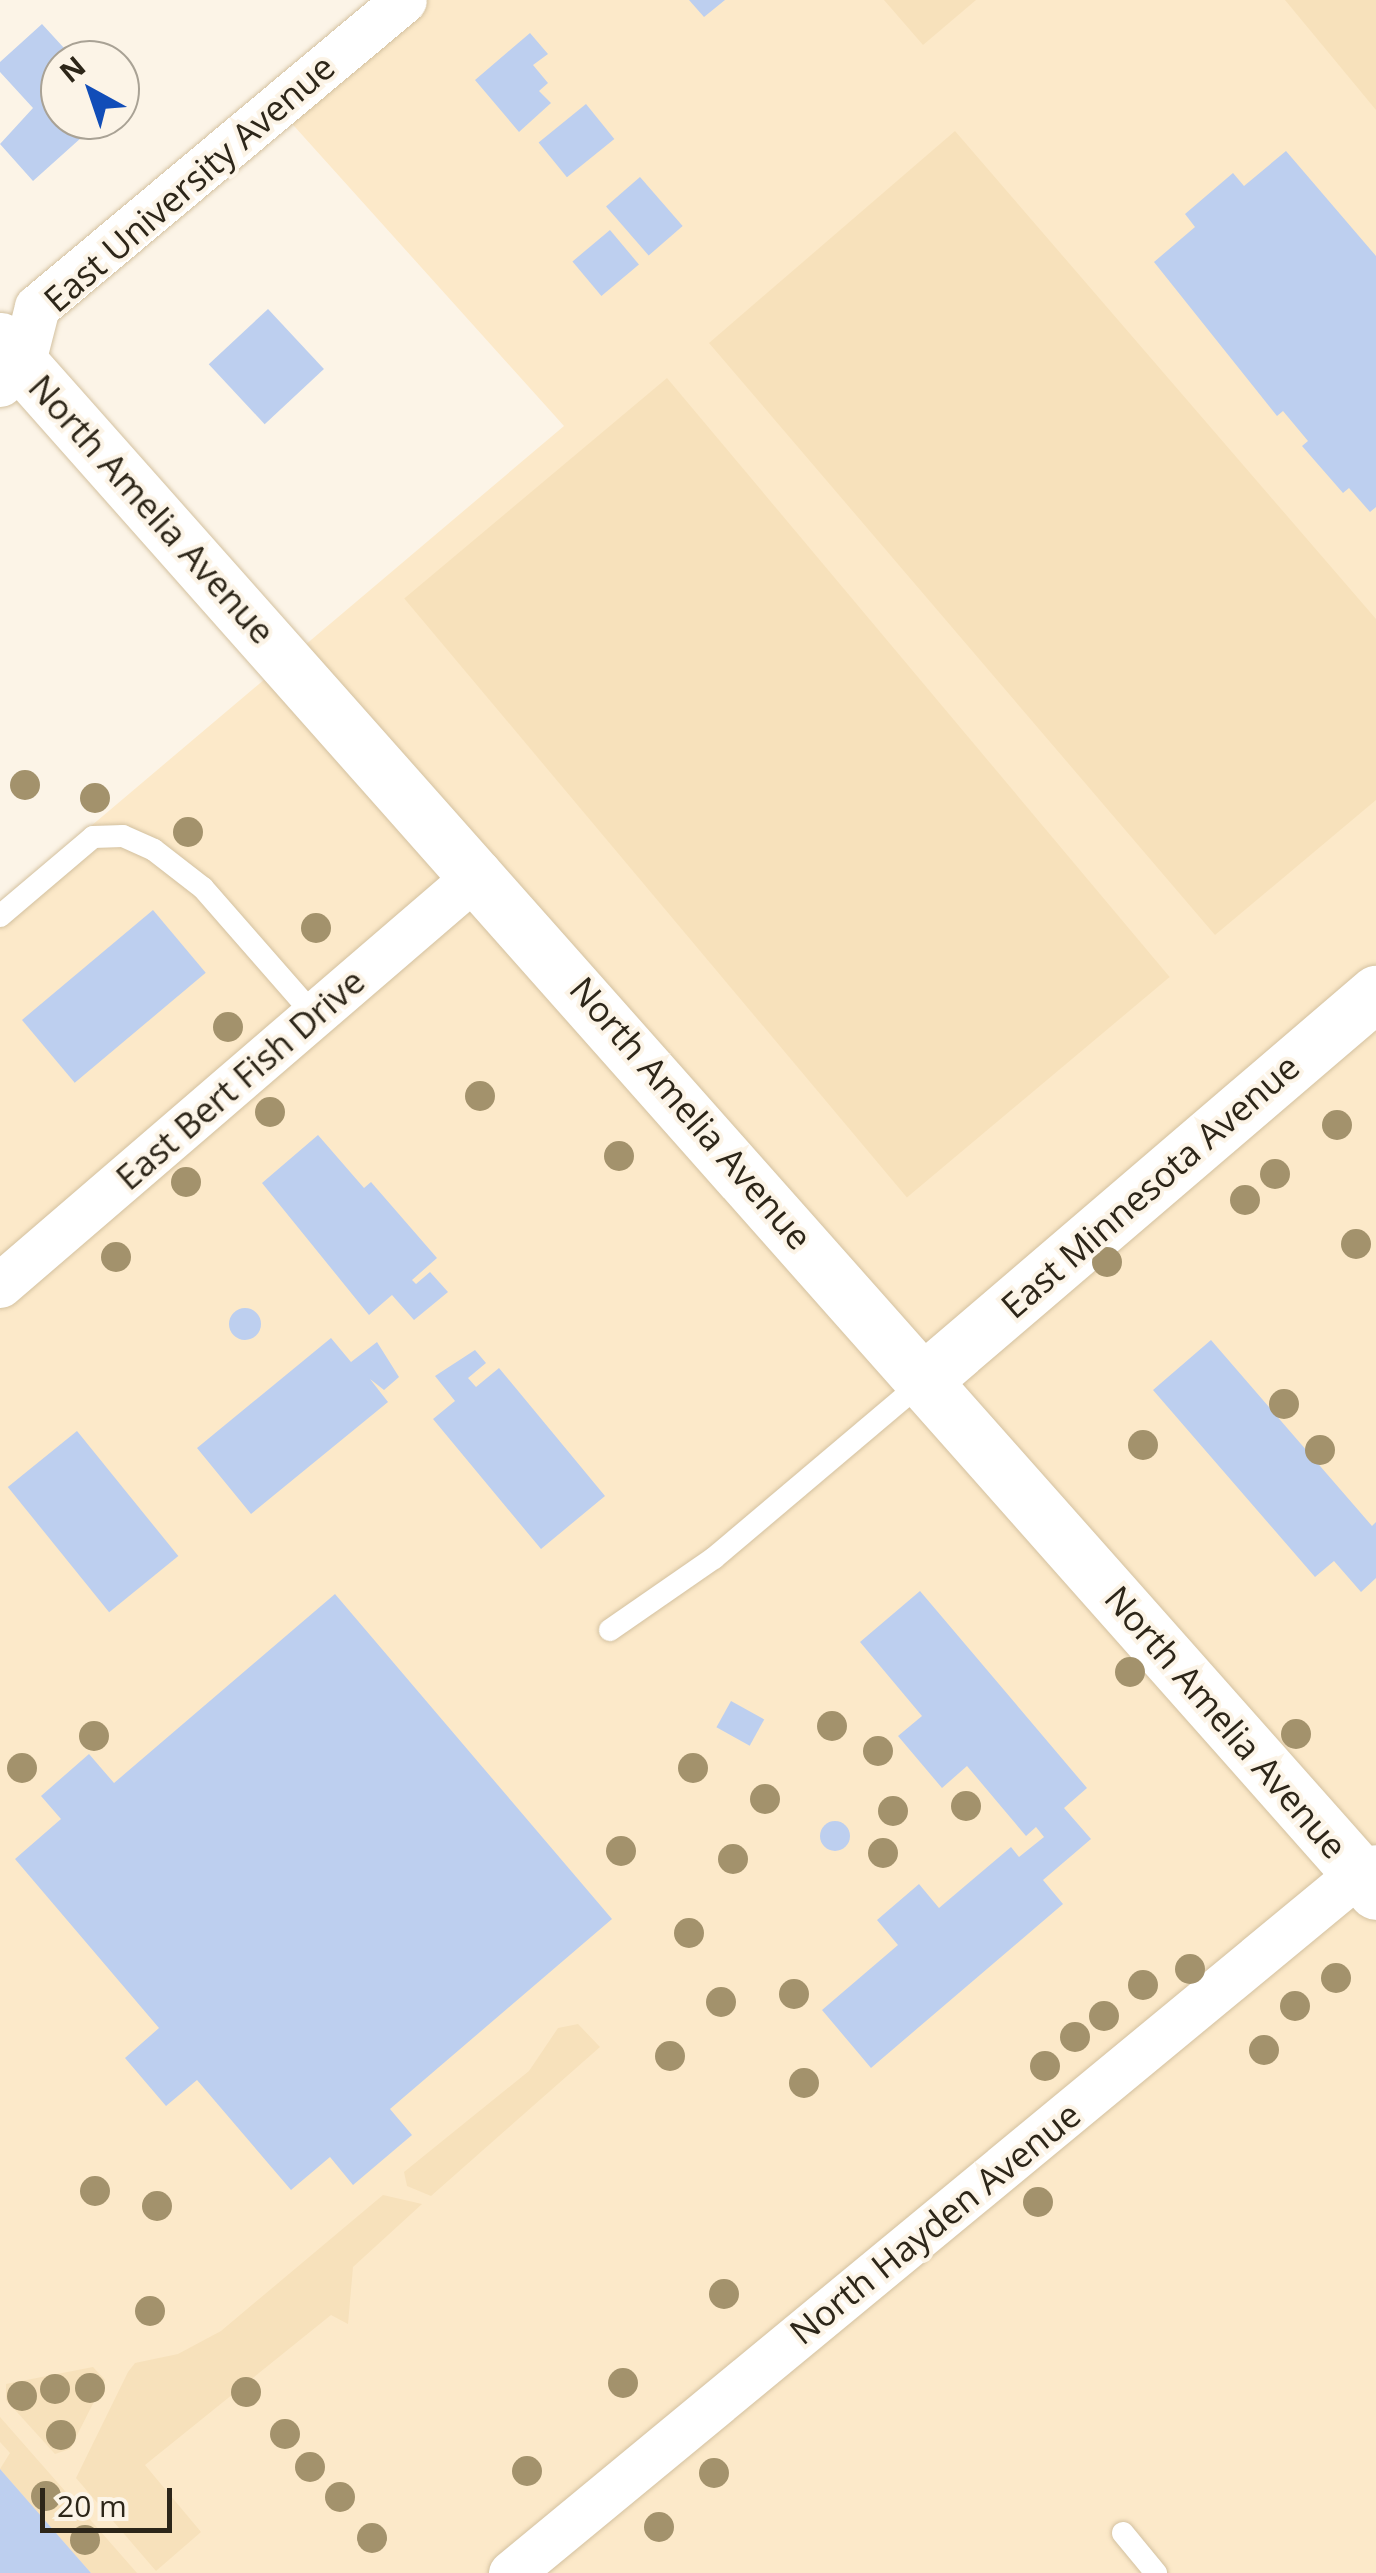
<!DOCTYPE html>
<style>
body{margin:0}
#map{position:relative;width:1376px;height:2573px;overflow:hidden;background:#fcf4e7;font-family:"Open Sans",sans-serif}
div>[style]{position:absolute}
.built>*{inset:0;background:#fce9c9}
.green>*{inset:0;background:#f7e1bb;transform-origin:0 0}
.building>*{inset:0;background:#bdcfef;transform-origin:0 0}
.round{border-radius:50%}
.roads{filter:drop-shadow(0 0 2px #d3c1a0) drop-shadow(0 0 2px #d3c1a0)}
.service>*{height:22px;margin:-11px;padding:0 11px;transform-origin:11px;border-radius:11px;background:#fff}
.minor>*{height:45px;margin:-22.5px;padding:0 22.5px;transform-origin:22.5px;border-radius:22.5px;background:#fff}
.tertiary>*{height:55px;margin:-27.5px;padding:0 27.5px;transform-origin:27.5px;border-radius:27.5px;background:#fff}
.secondary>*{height:55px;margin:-27.5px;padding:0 27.5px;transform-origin:27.5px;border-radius:27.5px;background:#fff}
.trees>*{width:30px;height:30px;margin:-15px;border-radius:50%;background:#a3926c}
span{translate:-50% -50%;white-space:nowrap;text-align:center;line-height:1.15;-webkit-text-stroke:8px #fcf4e7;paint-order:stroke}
.street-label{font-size:35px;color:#2d2619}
.north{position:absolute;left:40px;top:40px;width:100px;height:100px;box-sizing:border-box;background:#fcf4e7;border:2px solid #a9a295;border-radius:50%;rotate:320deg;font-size:28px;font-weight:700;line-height:40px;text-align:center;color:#2d2619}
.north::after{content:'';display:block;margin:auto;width:35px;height:45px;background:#114db8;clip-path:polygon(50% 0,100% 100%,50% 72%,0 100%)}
.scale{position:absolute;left:40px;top:2488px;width:132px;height:45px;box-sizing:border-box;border:5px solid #2d2619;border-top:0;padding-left:12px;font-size:30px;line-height:35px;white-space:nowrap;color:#2d2619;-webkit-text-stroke:8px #fcf4e7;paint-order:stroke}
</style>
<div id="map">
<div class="built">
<i style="clip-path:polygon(404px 0,1376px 0,1376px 2573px,0 2573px,0 903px,564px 426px,277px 107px)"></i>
</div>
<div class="green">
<i style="clip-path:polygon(884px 0,976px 0,923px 45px)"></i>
<i style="clip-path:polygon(1285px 0,1376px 0,1376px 110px)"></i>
<i style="clip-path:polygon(955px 131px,1376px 619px,1376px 800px,1215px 935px,709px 343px)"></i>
<i style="left:667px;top:378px;width:782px;height:343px;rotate:50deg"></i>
<i style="clip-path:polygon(578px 2024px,600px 2047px,431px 2196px,407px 2186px,404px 2172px,529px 2071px,558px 2028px)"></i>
<i style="clip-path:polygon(383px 2195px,422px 2204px,353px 2267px,348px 2324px,331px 2315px,145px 2465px,201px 2532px,156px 2571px,76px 2478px,128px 2372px,135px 2363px,178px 2354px,221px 2331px)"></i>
<i style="clip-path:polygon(93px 2367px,105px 2380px,70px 2449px,55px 2454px,6px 2400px,6px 2384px)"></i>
<i style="clip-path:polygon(0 2417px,137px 2573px,91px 2573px,0 2469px,10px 2453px,0 2442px)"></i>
</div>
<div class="building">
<i style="clip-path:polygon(689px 0,725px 0,704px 17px)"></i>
<i style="clip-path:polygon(42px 24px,75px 60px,60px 60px,60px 120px,101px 120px,33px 181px,0 144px,33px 108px,0 72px,0 62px)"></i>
<i style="clip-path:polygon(530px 33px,548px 54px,533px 65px,548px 83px,539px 91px,551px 103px,519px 132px,475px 80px)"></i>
<i style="left:586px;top:104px;width:45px;height:61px;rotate:51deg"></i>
<i style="clip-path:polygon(1286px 151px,1376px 256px,1376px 507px,1370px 512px,1349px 488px,1343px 493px,1302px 446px,1308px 441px,1283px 411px,1277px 416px,1154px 262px,1195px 227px,1185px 214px,1233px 173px,1244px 186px)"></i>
<i style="left:640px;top:177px;width:65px;height:45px;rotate:49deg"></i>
<i style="left:610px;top:230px;width:45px;height:49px;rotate:50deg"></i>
<i style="left:268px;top:309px;width:82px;height:81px;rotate:47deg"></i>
<i style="left:153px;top:910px;width:82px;height:171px;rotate:50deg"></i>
<i style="clip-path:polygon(318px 1135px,364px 1188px,371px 1182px,437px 1258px,412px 1280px,416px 1284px,430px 1272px,448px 1292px,414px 1320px,392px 1295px,369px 1315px,262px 1183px)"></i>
<i class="round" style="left:229px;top:1308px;width:32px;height:32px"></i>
<i style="clip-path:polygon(331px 1338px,351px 1362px,377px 1342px,399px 1377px,384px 1390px,370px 1379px,388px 1402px,251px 1514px,197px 1448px)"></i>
<i style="clip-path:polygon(1211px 1340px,1372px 1526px,1376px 1522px,1376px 1578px,1361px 1592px,1334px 1561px,1315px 1577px,1153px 1390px)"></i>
<i style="clip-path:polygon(475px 1350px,486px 1363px,468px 1378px,476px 1387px,499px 1368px,605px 1496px,541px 1549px,433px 1419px,455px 1401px,435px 1376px)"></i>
<i style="left:77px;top:1431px;width:161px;height:89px;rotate:51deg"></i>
<i style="clip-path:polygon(920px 1591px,1087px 1788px,1064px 1808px,1091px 1839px,1043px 1880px,1063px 1904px,871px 2068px,822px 2010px,898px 1945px,877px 1920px,919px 1884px,939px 1908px,1011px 1847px,1019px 1857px,1044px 1837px,1036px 1827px,1026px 1836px,967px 1766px,942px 1788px,898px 1736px,922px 1716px,860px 1642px)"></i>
<i style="clip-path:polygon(335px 1594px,612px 1919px,390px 2109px,412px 2135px,353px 2185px,330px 2157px,291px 2190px,197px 2080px,166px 2106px,125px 2058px,159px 2028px,15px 1859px,61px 1819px,41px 1796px,89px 1754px,114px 1783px)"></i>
<i style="left:731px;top:1701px;width:38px;height:30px;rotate:29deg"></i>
<i class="round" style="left:820px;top:1821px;width:30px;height:30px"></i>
<i style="clip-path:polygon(0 2469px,91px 2573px,0 2573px)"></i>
</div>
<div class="roads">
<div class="service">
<i style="left:0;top:916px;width:122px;rotate:-40.3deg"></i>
<i style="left:93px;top:837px;width:30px;rotate:-2deg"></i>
<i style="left:123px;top:836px;width:34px;rotate:24deg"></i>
<i style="left:154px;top:850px;width:62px;rotate:37.8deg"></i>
<i style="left:203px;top:888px;width:169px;rotate:48.8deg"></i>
<i style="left:610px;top:1630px;width:126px;rotate:-34.7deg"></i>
<i style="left:714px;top:1558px;width:272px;rotate:-40.2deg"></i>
<i style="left:1123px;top:2533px;width:52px;rotate:50.5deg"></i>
</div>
<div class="minor">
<i style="left:0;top:384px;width:29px;rotate:-41deg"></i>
<i style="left:22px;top:365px;width:60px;rotate:-75.5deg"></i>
<i style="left:37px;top:307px;width:478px;rotate:-39.9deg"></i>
<i style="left:0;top:1285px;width:632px;rotate:-40.7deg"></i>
<i style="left:511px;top:2573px;width:1100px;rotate:-39.54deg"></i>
<i style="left:1359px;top:1873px;width:18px;rotate:-19deg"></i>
</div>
<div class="tertiary">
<i style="left:925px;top:1379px;width:594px;rotate:-40.56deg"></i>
</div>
<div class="secondary">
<i style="left:0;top:340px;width:2074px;rotate:48.44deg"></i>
</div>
</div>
<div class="trees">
<i style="left:25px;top:785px"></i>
<i style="left:95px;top:798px"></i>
<i style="left:188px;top:832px"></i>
<i style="left:316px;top:928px"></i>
<i style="left:228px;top:1027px"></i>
<i style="left:480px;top:1096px"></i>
<i style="left:270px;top:1112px"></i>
<i style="left:1337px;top:1125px"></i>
<i style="left:619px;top:1156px"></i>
<i style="left:1275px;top:1174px"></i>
<i style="left:186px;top:1182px"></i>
<i style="left:1245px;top:1200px"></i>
<i style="left:1356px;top:1244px"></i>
<i style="left:116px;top:1257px"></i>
<i style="left:1107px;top:1262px"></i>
<i style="left:1284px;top:1404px"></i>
<i style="left:1143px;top:1445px"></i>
<i style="left:1320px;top:1450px"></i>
<i style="left:1130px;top:1672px"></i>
<i style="left:832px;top:1726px"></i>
<i style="left:1296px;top:1734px"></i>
<i style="left:94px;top:1736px"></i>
<i style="left:878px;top:1751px"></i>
<i style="left:22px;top:1768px"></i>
<i style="left:693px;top:1768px"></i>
<i style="left:765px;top:1799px"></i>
<i style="left:966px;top:1806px"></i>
<i style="left:893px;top:1811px"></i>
<i style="left:621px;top:1851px"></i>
<i style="left:883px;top:1853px"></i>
<i style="left:733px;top:1859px"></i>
<i style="left:689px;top:1933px"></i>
<i style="left:1190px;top:1969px"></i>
<i style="left:1336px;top:1978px"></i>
<i style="left:1143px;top:1985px"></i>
<i style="left:794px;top:1994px"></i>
<i style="left:721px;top:2002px"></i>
<i style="left:1295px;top:2006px"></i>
<i style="left:1104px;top:2016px"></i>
<i style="left:1075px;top:2037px"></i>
<i style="left:1264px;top:2050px"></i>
<i style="left:670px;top:2056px"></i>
<i style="left:1045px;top:2066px"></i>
<i style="left:804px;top:2083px"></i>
<i style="left:95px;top:2191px"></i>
<i style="left:1038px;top:2202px"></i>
<i style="left:157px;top:2206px"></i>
<i style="left:724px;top:2294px"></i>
<i style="left:150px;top:2311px"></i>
<i style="left:623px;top:2383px"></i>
<i style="left:90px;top:2388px"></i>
<i style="left:55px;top:2389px"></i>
<i style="left:246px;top:2392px"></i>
<i style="left:22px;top:2396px"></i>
<i style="left:285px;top:2434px"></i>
<i style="left:61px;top:2435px"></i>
<i style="left:310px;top:2467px"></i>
<i style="left:527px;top:2471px"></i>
<i style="left:714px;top:2473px"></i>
<i style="left:46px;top:2496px"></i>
<i style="left:340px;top:2497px"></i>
<i style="left:659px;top:2527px"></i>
<i style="left:372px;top:2538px"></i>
<i style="left:85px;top:2540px"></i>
</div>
<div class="street-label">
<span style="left:189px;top:183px;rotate:-41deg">East University Avenue</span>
<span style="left:152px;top:509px;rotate:48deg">North Amelia Avenue</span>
<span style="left:240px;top:1079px;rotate:-41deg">East Bert Fish Drive</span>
<span style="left:691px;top:1113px;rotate:49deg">North Amelia Avenue</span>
<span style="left:1150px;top:1186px;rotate:-41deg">East Minnesota Avenue</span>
<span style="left:1226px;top:1722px;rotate:49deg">North Amelia Avenue</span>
<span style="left:935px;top:2223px;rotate:-39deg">North Hayden Avenue</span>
</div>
<div class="north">N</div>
<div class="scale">20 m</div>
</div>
